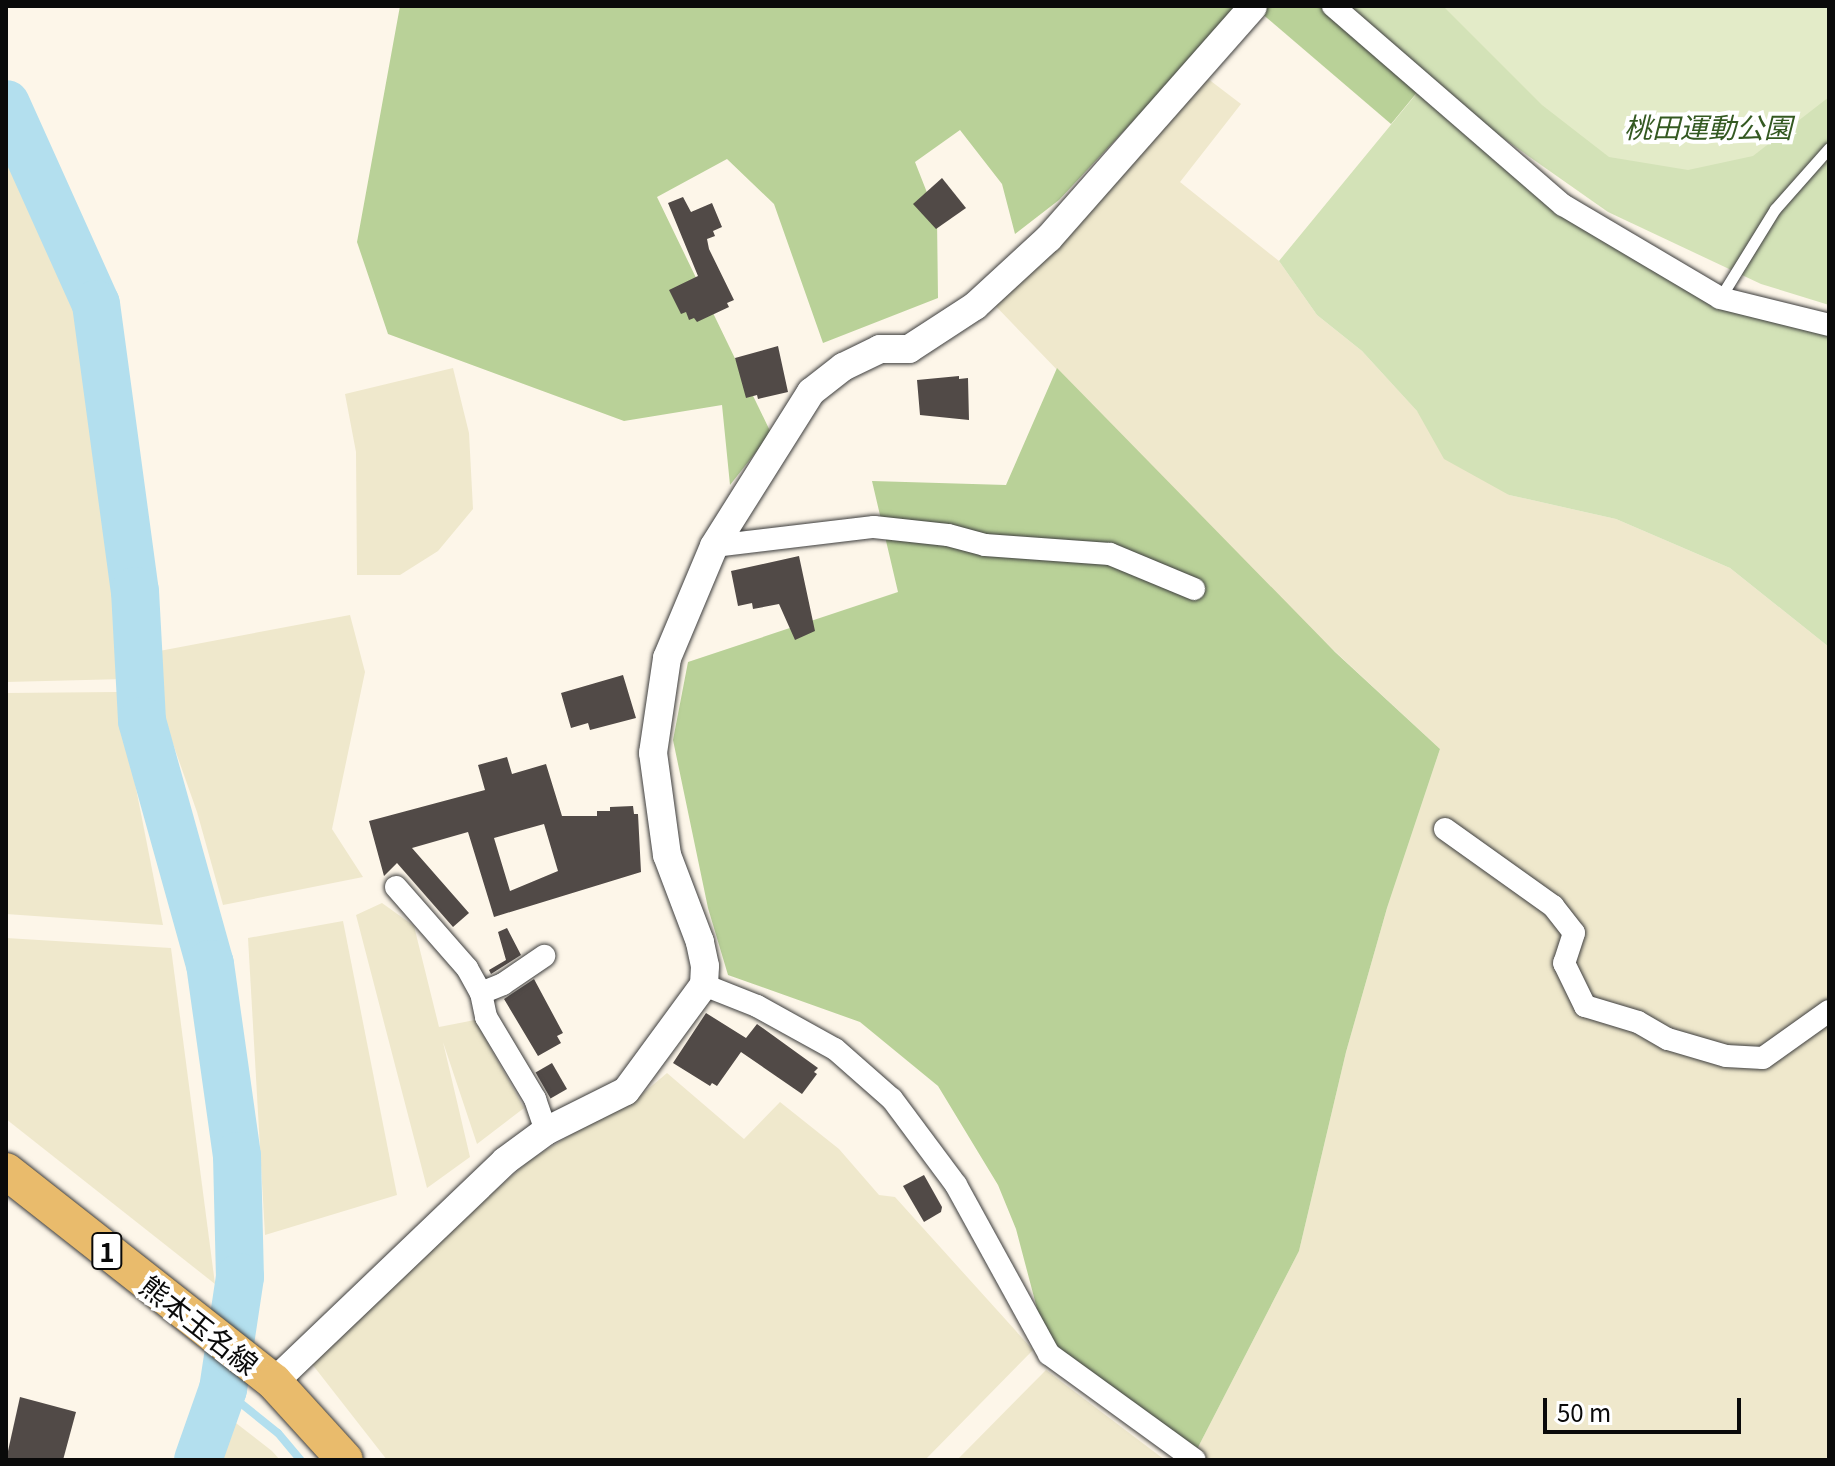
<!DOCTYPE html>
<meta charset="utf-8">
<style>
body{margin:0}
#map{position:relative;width:1835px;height:1466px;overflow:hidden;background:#fdf6e9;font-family:Georgia,"Noto Sans JP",serif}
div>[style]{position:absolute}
.farmland>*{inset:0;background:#efe8cc}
.green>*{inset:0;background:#d3e2b7}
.forest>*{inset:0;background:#b9d198}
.pitch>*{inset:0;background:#e3ebc8}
.stream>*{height:8px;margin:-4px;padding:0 4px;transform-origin:4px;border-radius:4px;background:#b3dfee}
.river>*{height:48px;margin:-24px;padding:0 24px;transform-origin:24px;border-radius:24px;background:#b3dfee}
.building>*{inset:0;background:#514a47;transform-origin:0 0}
.roads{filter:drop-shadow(0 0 2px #3d3d3d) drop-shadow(0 0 2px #3d3d3d)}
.service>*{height:11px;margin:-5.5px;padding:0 5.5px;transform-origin:5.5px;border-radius:5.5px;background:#fff}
.minor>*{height:22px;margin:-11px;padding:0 11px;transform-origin:11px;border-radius:11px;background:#fff}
.tertiary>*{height:28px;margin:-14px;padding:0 14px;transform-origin:14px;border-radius:14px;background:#fff}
.primary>*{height:36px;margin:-18px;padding:0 18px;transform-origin:18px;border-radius:18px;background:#e9bb6c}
span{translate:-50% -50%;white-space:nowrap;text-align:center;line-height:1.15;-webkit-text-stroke:8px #fff;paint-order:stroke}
.shield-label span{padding:2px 6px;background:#fff;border:2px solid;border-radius:6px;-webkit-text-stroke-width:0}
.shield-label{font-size:26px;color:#0a0a0a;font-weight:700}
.park-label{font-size:28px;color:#345922;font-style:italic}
.street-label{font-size:28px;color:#0a0a0a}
.frame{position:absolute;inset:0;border:8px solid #0a0a0a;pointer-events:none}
.scale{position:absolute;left:1543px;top:1398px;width:198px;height:36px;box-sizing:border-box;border:4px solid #0a0a0a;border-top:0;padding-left:10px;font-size:24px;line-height:28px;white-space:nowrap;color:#0a0a0a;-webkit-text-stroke:6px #fff;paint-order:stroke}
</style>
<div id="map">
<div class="farmland">
<i style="clip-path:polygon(1199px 72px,1241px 104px,1180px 182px,1279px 261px,1317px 315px,1362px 351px,1419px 413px,1509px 495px,1616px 519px,1730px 568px,1829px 647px,1829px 1460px,1192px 1459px,1299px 1251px,1346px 1052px,1387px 908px,1440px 749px,1273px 594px,986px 296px)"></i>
<i style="clip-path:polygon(6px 135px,61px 257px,85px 322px,118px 564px,125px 679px,6px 682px)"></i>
<i style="clip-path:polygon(453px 368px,469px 433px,473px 509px,438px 551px,400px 575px,357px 575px,356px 452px,345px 394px)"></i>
<i style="clip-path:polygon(350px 615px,365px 672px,332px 829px,363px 877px,223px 905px,197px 812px,166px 724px,154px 652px)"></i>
<i style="clip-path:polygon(117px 692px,163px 925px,6px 914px,6px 693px)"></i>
<i style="clip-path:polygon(382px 903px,414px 926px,439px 1027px,475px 1020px,524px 1108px,477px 1144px,443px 1042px,470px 1157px,427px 1188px,356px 915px)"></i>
<i style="clip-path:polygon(343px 921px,397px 1195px,265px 1235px,248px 938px)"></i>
<i style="clip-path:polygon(6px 938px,171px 948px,215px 1284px,6px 1119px)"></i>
<i style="clip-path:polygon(667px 1073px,744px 1139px,780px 1102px,839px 1149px,879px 1195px,895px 1197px,1033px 1350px,925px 1460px,387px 1460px,312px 1364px,442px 1237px,530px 1160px,593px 1121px,634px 1101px)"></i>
<i style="clip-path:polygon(1046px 1370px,1165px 1460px,957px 1460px)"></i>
<i style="clip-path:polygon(232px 1420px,272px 1451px,280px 1460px,220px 1460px)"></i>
</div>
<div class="green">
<i style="clip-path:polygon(1315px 6px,1829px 6px,1829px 305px,1761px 284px,1608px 212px)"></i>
<i style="clip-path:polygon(1422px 87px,1556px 198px,1670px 269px,1829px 326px,1829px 647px,1730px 568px,1616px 519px,1509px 495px,1444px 459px,1417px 411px,1362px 351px,1317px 315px,1279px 261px)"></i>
</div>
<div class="forest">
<i style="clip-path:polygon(400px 6px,1241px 6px,1059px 200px,1015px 234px,1002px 184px,960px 130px,915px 162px,937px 218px,938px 298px,823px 343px,774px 204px,727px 159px,657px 197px,771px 433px,730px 485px,722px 405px,624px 421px,388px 334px,357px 242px)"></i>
<i style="clip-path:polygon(1253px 6px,1333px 6px,1424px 84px,1391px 124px)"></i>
<i style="clip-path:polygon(1057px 368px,1335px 652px,1440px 749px,1387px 908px,1346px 1052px,1299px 1251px,1192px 1459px,1049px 1354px,1016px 1229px,998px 1185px,938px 1086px,860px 1022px,728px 975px,708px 908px,673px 740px,688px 662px,898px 592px,872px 481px,1006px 485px)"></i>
</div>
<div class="pitch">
<i style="clip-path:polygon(1443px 6px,1829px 6px,1829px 97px,1753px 156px,1688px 170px,1609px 157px,1542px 105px)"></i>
</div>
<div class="stream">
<i style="left:223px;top:1389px;width:70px;rotate:38.7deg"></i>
<i style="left:278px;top:1433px;width:35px;rotate:50deg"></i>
</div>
<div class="river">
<i style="left:6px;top:104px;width:219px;rotate:65.8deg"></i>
<i style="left:96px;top:304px;width:290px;rotate:82.3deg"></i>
<i style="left:135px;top:591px;width:130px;rotate:86.9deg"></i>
<i style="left:142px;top:721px;width:252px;rotate:74.4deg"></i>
<i style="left:210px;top:964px;width:194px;rotate:82deg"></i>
<i style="left:237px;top:1156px;width:121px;rotate:88.6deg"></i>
<i style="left:240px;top:1277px;width:113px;rotate:98.6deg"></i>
<i style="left:223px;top:1389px;width:75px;rotate:109.4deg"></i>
</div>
<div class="building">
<i style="clip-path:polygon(942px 178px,966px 208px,936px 229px,913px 204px)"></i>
<i style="clip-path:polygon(683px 197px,691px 212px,712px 203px,722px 227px,713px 231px,715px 236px,707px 239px,709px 249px,734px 300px,727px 303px,729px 307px,697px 322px,694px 318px,689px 320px,686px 312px,681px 314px,669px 290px,698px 276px,668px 203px)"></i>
<i style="clip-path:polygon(778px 346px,788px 392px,758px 399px,757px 395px,746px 398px,735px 358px)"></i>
<i style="clip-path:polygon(959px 376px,959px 379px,968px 378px,969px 420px,920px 415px,917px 380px)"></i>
<i style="clip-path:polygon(799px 556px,815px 631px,795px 640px,779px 604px,753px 609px,752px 603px,738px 606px,731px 571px)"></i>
<i style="clip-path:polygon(623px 675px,636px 718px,590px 730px,588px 723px,571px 728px,561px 693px)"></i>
<i style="clip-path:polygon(evenodd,507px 757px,512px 774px,546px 764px,562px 816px,597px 816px,597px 811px,610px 811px,610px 807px,633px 806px,634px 814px,638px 814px,641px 872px,494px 917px,468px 832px,412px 848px,469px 913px,453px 927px,397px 863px,384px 876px,369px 821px,485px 790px,478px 765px,507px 757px,544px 824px,558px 871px,510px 891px,494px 838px,544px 824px)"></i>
<i style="clip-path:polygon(507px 928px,521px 955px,491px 974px,489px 970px,506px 960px,498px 932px)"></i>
<i style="clip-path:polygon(534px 979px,563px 1033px,557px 1036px,561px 1043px,538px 1056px,504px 999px)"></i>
<i style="clip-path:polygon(706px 1013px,746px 1038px,757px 1024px,818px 1068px,814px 1072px,817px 1074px,802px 1094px,741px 1052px,717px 1086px,712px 1083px,710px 1086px,673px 1063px)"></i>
<i style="left:552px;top:1063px;width:30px;height:19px;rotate:60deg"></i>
<i style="clip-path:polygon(924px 1175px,942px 1207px,941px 1212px,924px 1222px,903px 1186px)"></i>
<i style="clip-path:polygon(20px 1397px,76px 1412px,63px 1460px,6px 1460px)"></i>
</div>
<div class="roads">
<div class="service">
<i style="left:1720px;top:298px;width:105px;rotate:-58.3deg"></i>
<i style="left:1775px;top:209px;width:81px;rotate:-48.5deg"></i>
</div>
<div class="minor">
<i style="left:1333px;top:6px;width:304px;rotate:40.9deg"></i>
<i style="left:1563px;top:205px;width:182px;rotate:30.6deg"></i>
<i style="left:1720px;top:298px;width:112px;rotate:13.9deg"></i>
<i style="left:714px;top:546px;width:161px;rotate:-6.8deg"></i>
<i style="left:874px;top:527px;width:74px;rotate:6.2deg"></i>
<i style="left:948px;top:535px;width:38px;rotate:15deg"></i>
<i style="left:985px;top:545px;width:125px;rotate:4.1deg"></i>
<i style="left:1110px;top:554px;width:91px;rotate:22.6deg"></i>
<i style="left:1445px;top:829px;width:133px;rotate:35.5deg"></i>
<i style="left:1553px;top:906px;width:34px;rotate:52deg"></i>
<i style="left:1574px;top:933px;width:32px;rotate:108deg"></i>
<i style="left:1564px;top:963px;width:48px;rotate:64deg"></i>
<i style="left:1585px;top:1006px;width:55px;rotate:16.8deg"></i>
<i style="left:1638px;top:1022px;width:34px;rotate:30deg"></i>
<i style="left:1668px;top:1039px;width:60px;rotate:16.3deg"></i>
<i style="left:1726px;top:1056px;width:37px;rotate:3deg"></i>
<i style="left:1763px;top:1058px;width:81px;rotate:-35.5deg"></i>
<i style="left:396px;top:887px;width:108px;rotate:48.8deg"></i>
<i style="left:467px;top:968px;width:29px;rotate:61deg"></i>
<i style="left:481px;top:993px;width:25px;rotate:78deg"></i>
<i style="left:486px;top:1017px;width:96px;rotate:59.1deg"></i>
<i style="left:535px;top:1099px;width:34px;rotate:71deg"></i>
<i style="left:704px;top:985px;width:57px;rotate:21.6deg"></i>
<i style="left:757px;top:1006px;width:89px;rotate:28.9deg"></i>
<i style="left:835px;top:1049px;width:76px;rotate:41.3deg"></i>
<i style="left:892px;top:1099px;width:107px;rotate:53.3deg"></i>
<i style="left:956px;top:1185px;width:193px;rotate:61.2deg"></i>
<i style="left:1049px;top:1354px;width:180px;rotate:36deg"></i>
<i style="left:481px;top:993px;width:24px;rotate:-22deg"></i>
<i style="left:503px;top:984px;width:50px;rotate:-34.3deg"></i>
</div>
<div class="tertiary">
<i style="left:274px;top:1382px;width:320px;rotate:-43.7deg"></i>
<i style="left:505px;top:1161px;width:51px;rotate:-36.2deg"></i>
<i style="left:546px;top:1131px;width:89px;rotate:-26.6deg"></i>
<i style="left:626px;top:1091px;width:132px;rotate:-53.7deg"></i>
<i style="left:704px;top:985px;width:19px;rotate:-87deg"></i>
<i style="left:705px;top:966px;width:25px;rotate:-102deg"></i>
<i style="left:700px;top:942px;width:93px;rotate:-110.8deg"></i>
<i style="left:667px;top:855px;width:103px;rotate:-97.8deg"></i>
<i style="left:653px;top:753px;width:96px;rotate:-81.6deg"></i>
<i style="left:667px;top:658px;width:121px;rotate:-67.2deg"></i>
<i style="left:714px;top:546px;width:182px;rotate:-57.8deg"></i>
<i style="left:811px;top:392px;width:41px;rotate:-38deg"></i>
<i style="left:843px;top:367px;width:41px;rotate:-25.9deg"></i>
<i style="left:880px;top:349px;width:29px"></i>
<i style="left:909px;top:349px;width:79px;rotate:-33.1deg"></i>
<i style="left:975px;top:306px;width:100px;rotate:-42.6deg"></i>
<i style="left:1049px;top:238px;width:308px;rotate:-48.6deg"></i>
</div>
<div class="primary">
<i style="left:6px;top:1171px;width:341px;rotate:38.2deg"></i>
<i style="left:274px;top:1382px;width:105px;rotate:47.7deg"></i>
</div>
</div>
<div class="shield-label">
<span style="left:107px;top:1251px">1</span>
</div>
<div class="park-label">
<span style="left:1708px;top:126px">桃田運動公園</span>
</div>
<div class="street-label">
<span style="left:200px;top:1324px;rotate:38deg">熊本玉名線</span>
</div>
<div class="frame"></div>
<div class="scale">50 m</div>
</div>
